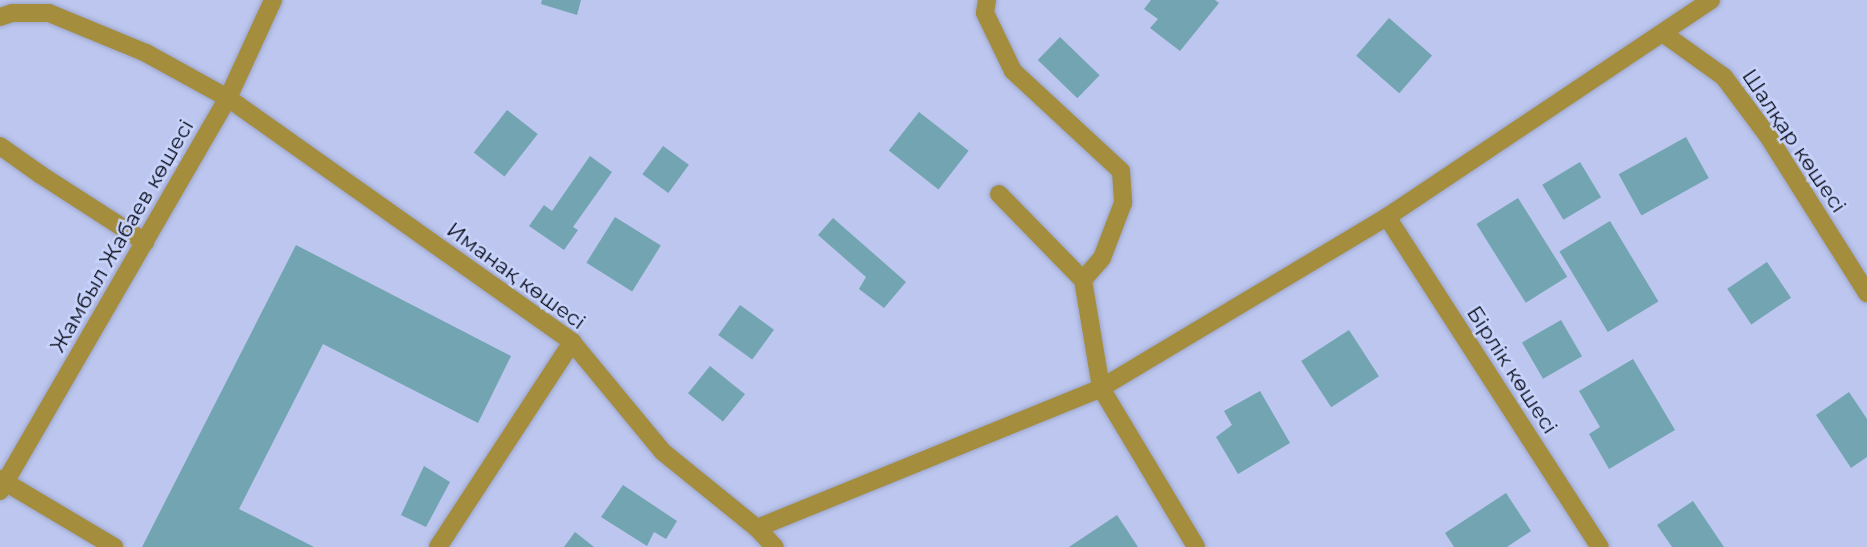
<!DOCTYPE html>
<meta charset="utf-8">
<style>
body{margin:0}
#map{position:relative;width:1867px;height:547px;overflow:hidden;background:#bcc6ee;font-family:Montserrat,sans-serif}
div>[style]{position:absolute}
.building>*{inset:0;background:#72a5b1;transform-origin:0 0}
.roads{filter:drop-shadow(0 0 2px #9ca5c8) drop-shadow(0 0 2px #9ca5c8)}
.minor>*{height:18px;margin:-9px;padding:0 9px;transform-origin:9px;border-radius:9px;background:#a48d3d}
span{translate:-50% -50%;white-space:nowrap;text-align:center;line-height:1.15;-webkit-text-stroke:5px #c8d3fb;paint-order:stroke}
.street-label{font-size:21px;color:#090c19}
</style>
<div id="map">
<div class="building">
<i style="clip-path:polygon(542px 0,581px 0,577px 15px,541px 4px)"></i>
<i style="clip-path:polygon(1151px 0,1215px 0,1219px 3px,1180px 51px,1150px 28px,1158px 19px,1144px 9px)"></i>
<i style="left:1389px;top:18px;width:57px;height:50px;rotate:41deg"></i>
<i style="left:1060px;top:37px;width:55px;height:32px;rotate:44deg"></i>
<i style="left:507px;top:110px;width:39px;height:54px;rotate:38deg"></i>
<i style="left:919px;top:112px;width:63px;height:49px;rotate:38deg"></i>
<i style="left:1686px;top:137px;width:47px;height:77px;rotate:61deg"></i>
<i style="left:663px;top:146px;width:32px;height:35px;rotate:36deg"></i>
<i style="clip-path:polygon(590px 156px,612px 172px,573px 227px,578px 230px,564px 250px,529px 226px,544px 205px,552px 211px)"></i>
<i style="left:1580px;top:162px;width:41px;height:44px;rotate:59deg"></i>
<i style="left:1518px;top:198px;width:93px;height:49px;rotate:58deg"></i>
<i style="left:615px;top:217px;width:54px;height:54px;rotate:32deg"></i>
<i style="clip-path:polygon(833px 218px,906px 282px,884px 308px,859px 289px,866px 277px,818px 235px)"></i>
<i style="left:1610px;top:221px;width:94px;height:59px;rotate:59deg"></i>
<i style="clip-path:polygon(296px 245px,511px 356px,478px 423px,323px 344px,239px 509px,314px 547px,142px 547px)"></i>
<i style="left:1767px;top:262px;width:43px;height:48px;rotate:56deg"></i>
<i style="left:740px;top:305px;width:42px;height:37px;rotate:36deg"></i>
<i style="left:1561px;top:320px;width:42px;height:45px;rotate:60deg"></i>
<i style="left:1349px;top:330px;width:55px;height:57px;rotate:57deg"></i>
<i style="clip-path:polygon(1633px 359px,1675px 430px,1609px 469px,1589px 434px,1600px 427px,1579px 391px)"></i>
<i style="left:710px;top:366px;width:45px;height:35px;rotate:39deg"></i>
<i style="clip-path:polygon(1260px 391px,1290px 443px,1238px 474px,1216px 437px,1232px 425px,1224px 411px)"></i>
<i style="clip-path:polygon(1849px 392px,1867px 419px,1867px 457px,1851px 468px,1816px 415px)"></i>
<i style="clip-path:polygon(424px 466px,450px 482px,426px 527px,401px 515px)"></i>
<i style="clip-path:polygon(623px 485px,677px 521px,666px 539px,654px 532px,647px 546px,601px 517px)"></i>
<i style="clip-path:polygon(1506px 493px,1531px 531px,1507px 547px,1454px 547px,1445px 533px)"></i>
<i style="clip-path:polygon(1693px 501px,1724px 547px,1672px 547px,1657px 525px)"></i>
<i style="clip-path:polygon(1117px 515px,1138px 547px,1069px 547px)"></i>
<i style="clip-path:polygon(575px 532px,594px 547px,564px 547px)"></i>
</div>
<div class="roads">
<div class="minor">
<i style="left:987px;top:0;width:13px;rotate:99deg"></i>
<i style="left:985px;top:13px;width:64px;rotate:64.2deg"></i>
<i style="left:1013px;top:71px;width:147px;rotate:42.8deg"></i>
<i style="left:1121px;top:171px;width:32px;rotate:86deg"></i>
<i style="left:1123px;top:203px;width:59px;rotate:110.9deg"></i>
<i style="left:1102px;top:258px;width:29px;rotate:131deg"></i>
<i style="left:0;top:17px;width:13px;rotate:-18deg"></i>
<i style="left:12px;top:13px;width:37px"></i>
<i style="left:49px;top:13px;width:105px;rotate:22.4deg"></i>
<i style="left:146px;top:53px;width:94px;rotate:28.8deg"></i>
<i style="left:228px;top:98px;width:422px;rotate:35.3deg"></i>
<i style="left:572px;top:342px;width:143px;rotate:50.4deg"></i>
<i style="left:663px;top:452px;width:121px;rotate:39deg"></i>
<i style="left:757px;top:528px;width:26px;rotate:47deg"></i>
<i style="left:1664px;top:34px;width:74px;rotate:35.6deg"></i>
<i style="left:1724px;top:77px;width:74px;rotate:53.3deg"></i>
<i style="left:1768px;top:136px;width:186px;rotate:57.8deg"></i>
<i style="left:0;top:146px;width:50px;rotate:35.3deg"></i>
<i style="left:41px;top:175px;width:124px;rotate:32.8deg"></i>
<i style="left:999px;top:194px;width:120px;rotate:45.7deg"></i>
<i style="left:1083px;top:280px;width:109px;rotate:80.5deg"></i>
<i style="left:1101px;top:388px;width:185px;rotate:59.1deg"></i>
<i style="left:1387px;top:217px;width:393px;rotate:57.2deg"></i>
<i style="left:0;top:479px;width:133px;rotate:30.8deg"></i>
<i style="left:0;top:491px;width:454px;rotate:-59.9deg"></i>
<i style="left:228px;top:98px;width:108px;rotate:-65.3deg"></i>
<i style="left:757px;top:528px;width:371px;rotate:-22.1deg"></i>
<i style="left:1101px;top:388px;width:333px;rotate:-30.9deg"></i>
<i style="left:1387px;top:217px;width:390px;rotate:-33.8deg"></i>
<i style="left:438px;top:547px;width:245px;rotate:-56.8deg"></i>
</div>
</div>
<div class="street-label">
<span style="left:1794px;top:141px;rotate:56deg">Шалқар көшесі</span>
<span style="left:122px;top:236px;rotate:-60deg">Жамбыл Жабаев көшесі</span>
<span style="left:516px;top:276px;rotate:36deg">Иманақ көшесі</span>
<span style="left:1512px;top:370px;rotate:57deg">Бірлік көшесі</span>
</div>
</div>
